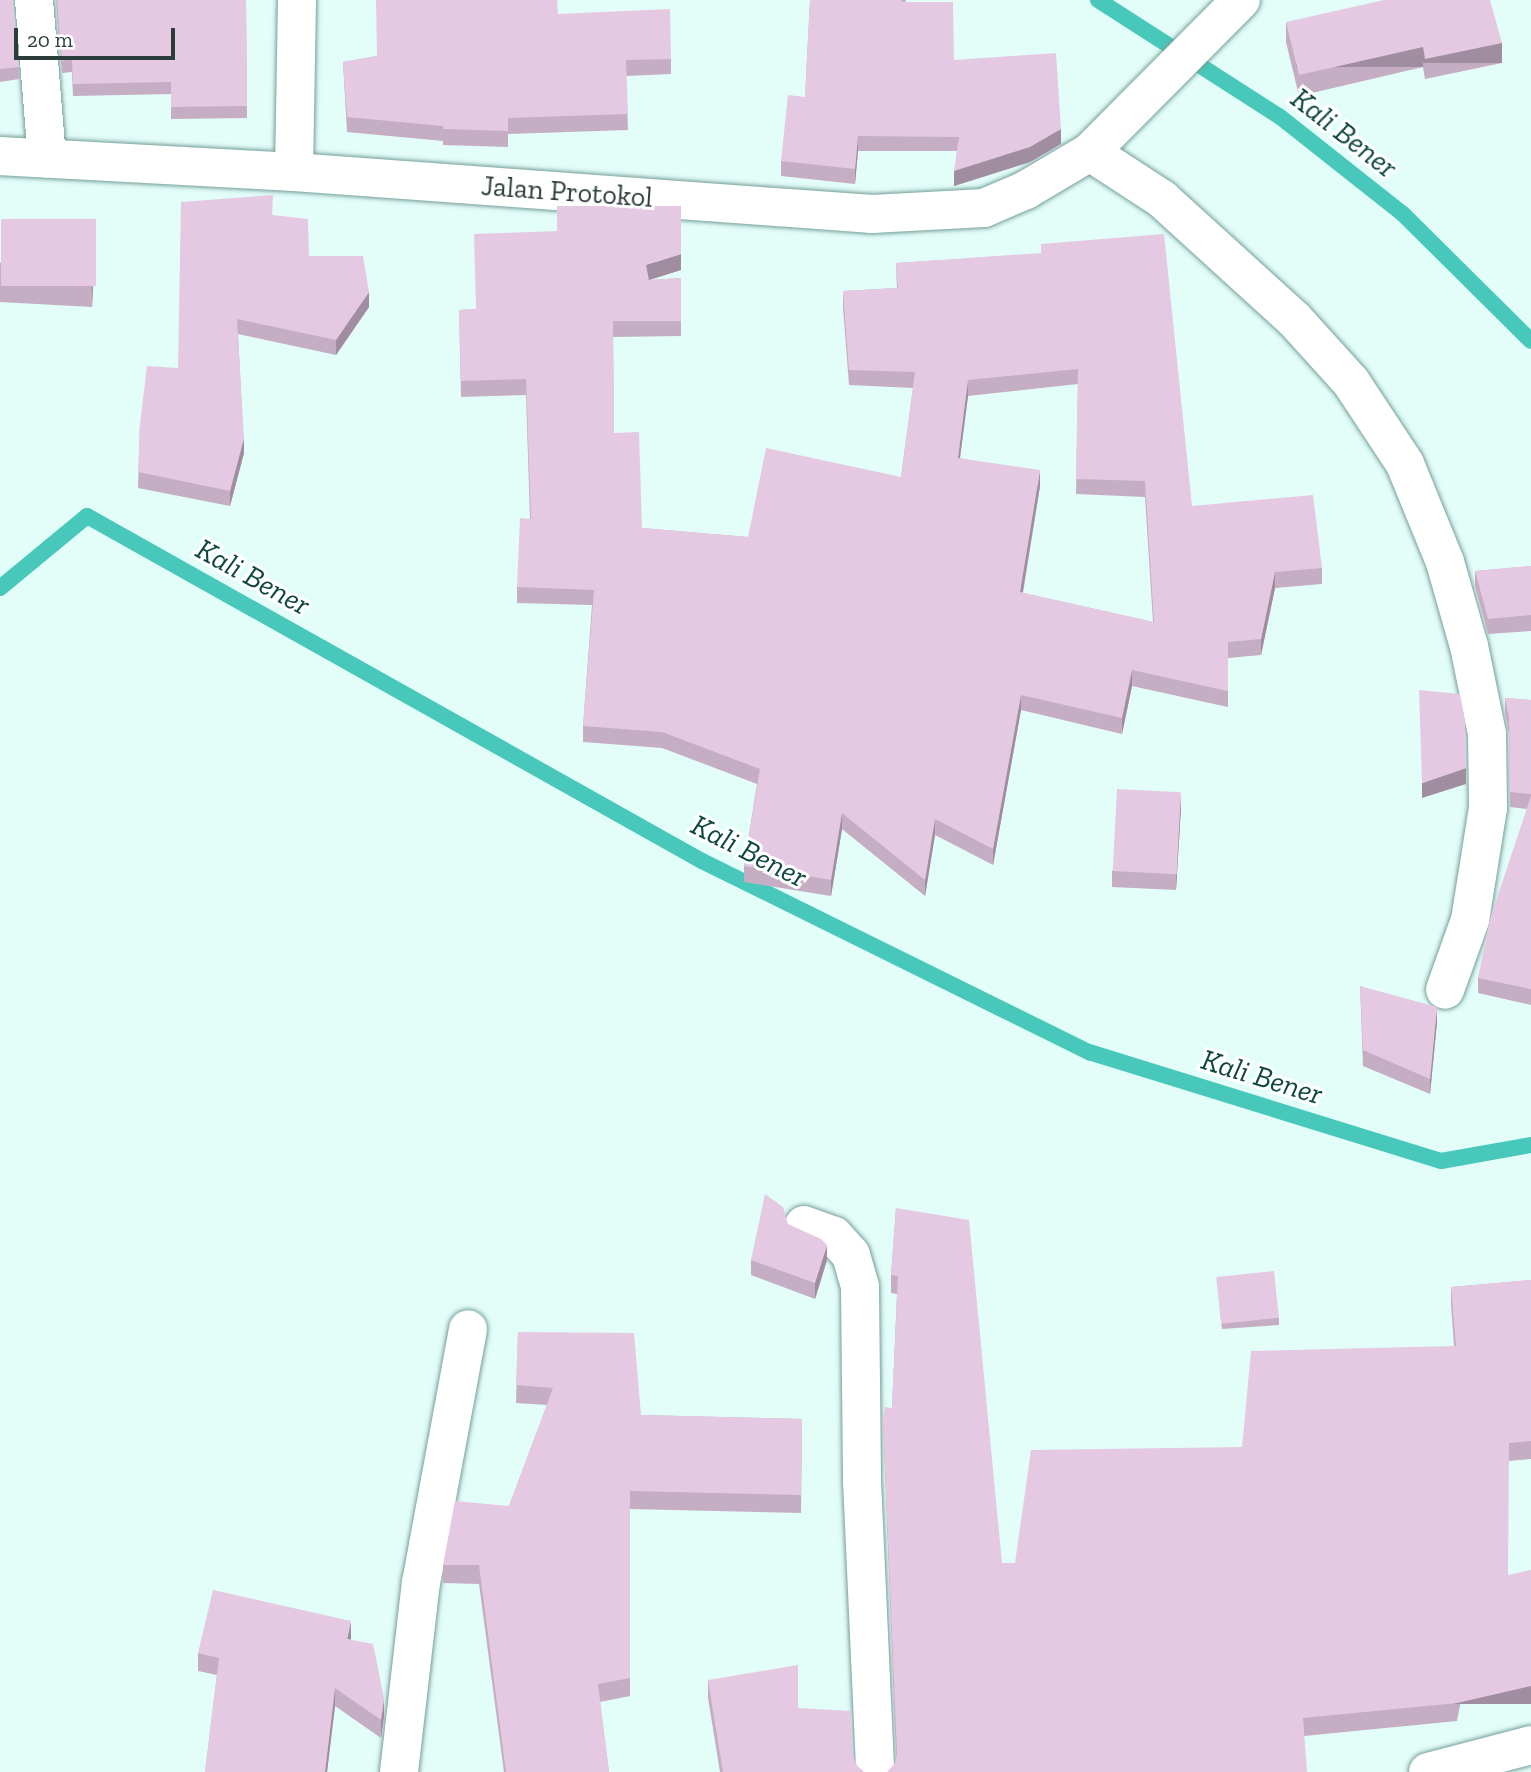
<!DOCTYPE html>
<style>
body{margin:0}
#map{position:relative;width:1531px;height:1772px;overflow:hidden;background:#e3fdf9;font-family:"Zilla Slab",serif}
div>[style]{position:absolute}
.stream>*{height:16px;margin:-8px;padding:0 8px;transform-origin:8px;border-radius:8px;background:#48c8ba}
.roads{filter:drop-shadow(0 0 2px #759f99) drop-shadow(0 0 2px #759f99)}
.minor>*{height:38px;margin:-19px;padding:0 19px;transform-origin:19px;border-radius:19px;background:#fff}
.wall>*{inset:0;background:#c5adc3}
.shaded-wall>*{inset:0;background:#a08d9f;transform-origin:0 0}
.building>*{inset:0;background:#e5c9e3;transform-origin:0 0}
span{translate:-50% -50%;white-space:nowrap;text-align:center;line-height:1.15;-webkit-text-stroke:6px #fff;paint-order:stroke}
.street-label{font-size:28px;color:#2b3d3a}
.water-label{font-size:30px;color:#0e4741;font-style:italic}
.scale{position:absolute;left:14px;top:28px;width:161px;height:32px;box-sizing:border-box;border:4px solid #2b3d3a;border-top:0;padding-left:9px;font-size:21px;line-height:24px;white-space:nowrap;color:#2b3d3a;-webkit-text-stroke:5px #fff;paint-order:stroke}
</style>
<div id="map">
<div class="stream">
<i style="left:1098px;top:0;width:215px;rotate:32.7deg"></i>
<i style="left:1279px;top:116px;width:158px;rotate:38.3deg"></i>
<i style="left:1403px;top:214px;width:180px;rotate:44.8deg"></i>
<i style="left:0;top:588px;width:113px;rotate:-39.6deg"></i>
<i style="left:87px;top:516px;width:705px;rotate:29.29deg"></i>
<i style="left:702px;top:861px;width:432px;rotate:26.3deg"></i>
<i style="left:1089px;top:1052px;width:368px;rotate:17.2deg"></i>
<i style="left:1441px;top:1161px;width:91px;rotate:-10.1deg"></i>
</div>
<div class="roads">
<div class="minor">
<i style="left:34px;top:0;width:159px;rotate:85.3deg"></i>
<i style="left:1090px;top:152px;width:86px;rotate:33.1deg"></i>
<i style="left:1162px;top:199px;width:178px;rotate:42.3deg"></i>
<i style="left:1294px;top:319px;width:85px;rotate:47.9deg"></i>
<i style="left:1351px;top:382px;width:98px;rotate:56.6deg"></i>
<i style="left:1405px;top:464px;width:106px;rotate:67.8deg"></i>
<i style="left:1445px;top:562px;width:87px;rotate:74.1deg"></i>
<i style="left:1469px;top:646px;width:90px;rotate:78.4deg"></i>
<i style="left:1487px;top:734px;width:74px;rotate:89.2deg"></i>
<i style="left:1488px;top:808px;width:113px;rotate:99.1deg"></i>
<i style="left:1470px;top:920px;width:74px;rotate:109.7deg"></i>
<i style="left:0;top:156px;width:294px;rotate:3.1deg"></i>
<i style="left:294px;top:172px;width:580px;rotate:4.16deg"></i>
<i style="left:872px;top:214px;width:112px;rotate:-3.1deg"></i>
<i style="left:984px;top:208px;width:46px;rotate:-23.2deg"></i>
<i style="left:1026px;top:190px;width:74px;rotate:-30.7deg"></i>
<i style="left:1090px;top:152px;width:214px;rotate:-45.2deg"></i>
<i style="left:294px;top:172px;width:172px;rotate:-89deg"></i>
<i style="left:804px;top:1225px;width:32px;rotate:20deg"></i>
<i style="left:834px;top:1236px;width:25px;rotate:48deg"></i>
<i style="left:851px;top:1255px;width:33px;rotate:74deg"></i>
<i style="left:860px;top:1287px;width:194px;rotate:89.4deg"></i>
<i style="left:862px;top:1481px;width:291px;rotate:87.4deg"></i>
<i style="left:399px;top:1772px;width:190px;rotate:-83.4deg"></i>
<i style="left:421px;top:1583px;width:258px;rotate:-79.5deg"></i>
<i style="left:1428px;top:1772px;width:106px;rotate:-14.7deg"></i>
</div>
</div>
<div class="wall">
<i style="clip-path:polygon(0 0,19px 67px,19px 79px,0 82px)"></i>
<i style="clip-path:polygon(56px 0,246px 0,247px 118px,171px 119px,171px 94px,73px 96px,72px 72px,62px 73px)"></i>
<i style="clip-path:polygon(810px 0,906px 0,905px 2px,954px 60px,1061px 144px,1030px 162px,954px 186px,957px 151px,858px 151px,855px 184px,781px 176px,781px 161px,805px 97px)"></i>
<i style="clip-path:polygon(558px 14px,671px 59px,671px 74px,626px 76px,628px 130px,508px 134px,508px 147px,443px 145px,443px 141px,347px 132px,343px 62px,377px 56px)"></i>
<i style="clip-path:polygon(1286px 22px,1502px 63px,1425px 79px,1423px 67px,1299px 96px,1286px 42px)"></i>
<i style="clip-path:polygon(273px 215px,309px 256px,369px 307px,336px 355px,238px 334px,244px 453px,230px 506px,138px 488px,140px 424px,178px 368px)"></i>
<i style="clip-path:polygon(evenodd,557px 231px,681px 270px,649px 280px,681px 278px,681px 336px,613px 337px,614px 433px,642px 528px,748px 537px,901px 477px,913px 388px,849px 385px,843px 307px,843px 291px,897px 288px,896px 263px,1041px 254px,1041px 244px,1192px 506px,1322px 568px,1322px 584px,1275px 588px,1261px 655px,1228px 658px,1228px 707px,1132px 686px,1122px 734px,1021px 710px,993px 865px,935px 835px,925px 896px,842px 829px,831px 896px,744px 882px,744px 866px,757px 784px,662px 748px,583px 742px,583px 726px,592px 605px,517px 603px,517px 587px,530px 519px,526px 395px,461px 397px,459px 310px,476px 309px,557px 231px,1078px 384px,1076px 494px,1145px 497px,1153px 622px,1023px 593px,1040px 486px,960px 458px,968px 396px,1078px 384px)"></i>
<i style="clip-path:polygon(96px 234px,92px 307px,0 302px,0 263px)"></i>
<i style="clip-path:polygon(1531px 566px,1531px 631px,1488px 634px,1475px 586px,1475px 571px)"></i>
<i style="clip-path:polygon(1505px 698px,1531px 700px,1531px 1005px,1478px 993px,1478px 978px,1527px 809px,1510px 807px,1509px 734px,1505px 713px)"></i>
<i style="clip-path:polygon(1181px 808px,1176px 890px,1112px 887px,1112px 871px)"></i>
<i style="clip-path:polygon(1360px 986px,1437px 1022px,1430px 1094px,1363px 1066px)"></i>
<i style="clip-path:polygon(896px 1208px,1002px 1563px,1015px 1563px,1242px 1447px,1454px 1346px,1451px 1305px,1451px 1287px,1531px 1280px,1531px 1459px,1509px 1461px,1457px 1721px,1304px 1736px,895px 1763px,896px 1756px,883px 1420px,892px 1408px,897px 1294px,891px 1293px,891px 1275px)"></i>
<i style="clip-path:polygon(788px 1224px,827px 1260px,815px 1299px,751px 1275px,751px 1260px)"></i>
<i style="clip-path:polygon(1217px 1279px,1279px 1318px,1279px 1325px,1222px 1329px)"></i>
<i style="clip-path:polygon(518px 1332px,641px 1415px,802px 1419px,801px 1513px,630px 1509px,630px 1696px,600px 1702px,609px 1772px,504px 1772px,479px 1584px,443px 1583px,443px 1565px,509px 1506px,547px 1405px,516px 1403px)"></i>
<i style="clip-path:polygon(351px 1640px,384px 1716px,381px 1738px,335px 1706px,327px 1772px,205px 1772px,217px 1675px,198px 1671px,198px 1653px)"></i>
<i style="clip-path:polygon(708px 1680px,798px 1708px,853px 1755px,857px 1766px,864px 1772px,720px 1772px,708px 1698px)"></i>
</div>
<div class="shaded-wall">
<i style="left:1502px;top:43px;width:20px;height:79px;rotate:90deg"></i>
<i style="left:1423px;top:47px;width:20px;height:127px;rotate:90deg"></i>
<i style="clip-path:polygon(1061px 129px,1061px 144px,1030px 162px,954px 186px,954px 171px)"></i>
<i style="clip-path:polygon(858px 136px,858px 151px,855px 184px,855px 169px)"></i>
<i style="clip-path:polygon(96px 219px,96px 234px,92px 307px,92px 291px)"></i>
<i style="clip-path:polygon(681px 254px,681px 270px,646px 281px,646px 265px)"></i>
<i style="clip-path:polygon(369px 292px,369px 307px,336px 355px,336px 340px)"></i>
<i style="clip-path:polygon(968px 380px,968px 396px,958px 473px,958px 458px)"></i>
<i style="clip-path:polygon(244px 438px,244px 453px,230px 506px,230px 491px)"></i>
<i style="clip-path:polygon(1040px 470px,1040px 486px,1020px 608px,1020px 592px)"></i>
<i style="clip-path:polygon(1275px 572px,1275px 588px,1261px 655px,1261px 639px)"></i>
<i style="clip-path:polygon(1132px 670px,1132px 686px,1122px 734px,1122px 718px)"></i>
<i style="clip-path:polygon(1021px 695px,1021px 710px,993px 865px,993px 849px)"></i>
<i style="clip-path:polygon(1466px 768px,1466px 784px,1422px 798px,1422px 783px)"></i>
<i style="clip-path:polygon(1181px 792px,1181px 808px,1176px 890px,1176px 875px)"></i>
<i style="clip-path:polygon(842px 813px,842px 829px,831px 896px,831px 880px)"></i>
<i style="clip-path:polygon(935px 819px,935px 835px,925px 896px,925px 880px)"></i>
<i style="clip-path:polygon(1437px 1007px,1437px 1022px,1430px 1094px,1430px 1079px)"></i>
<i style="clip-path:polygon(827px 1245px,827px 1260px,815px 1299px,815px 1283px)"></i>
<i style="clip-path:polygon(351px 1621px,351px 1640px,347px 1639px)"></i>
<i style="left:1531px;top:1686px;width:18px;height:76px;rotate:90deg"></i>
<i style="clip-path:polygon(335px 1688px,335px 1706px,327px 1772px,325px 1772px)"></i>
<i style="clip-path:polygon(384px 1698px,384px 1716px,381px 1738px,381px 1720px)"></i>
</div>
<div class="building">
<i style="clip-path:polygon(0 0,13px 0,19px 67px,0 69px)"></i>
<i style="clip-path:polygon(57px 0,246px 0,247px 106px,171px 107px,171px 82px,73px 84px,72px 59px,62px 61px)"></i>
<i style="clip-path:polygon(376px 0,557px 0,558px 14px,670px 9px,671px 59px,626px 60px,628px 114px,508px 118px,508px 131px,443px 129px,443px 126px,347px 117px,343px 62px,377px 56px)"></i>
<i style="clip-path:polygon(810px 0,902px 0,901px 2px,953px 2px,954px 60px,1056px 53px,1061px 129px,1030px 147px,954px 171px,959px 137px,858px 136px,855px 169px,781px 161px,788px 95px,805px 97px)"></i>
<i style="clip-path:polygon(1384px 0,1490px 0,1502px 43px,1425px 59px,1423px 47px,1299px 75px,1286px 22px)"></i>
<i style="clip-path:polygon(273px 195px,272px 215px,308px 219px,309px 256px,363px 256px,369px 292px,336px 340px,237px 319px,244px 438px,230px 491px,138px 472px,140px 424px,147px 366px,178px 368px,181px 202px)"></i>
<i style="clip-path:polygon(evenodd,557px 206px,681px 206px,681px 254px,646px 265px,649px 280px,681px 278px,681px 321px,613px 321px,614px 433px,639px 432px,642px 528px,748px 537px,766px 448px,901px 477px,915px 372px,849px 370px,843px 291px,898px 288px,896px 263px,1041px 253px,1041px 244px,1164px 234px,1192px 506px,1313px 495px,1322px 568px,1275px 572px,1261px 639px,1228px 642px,1228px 691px,1132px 670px,1122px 718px,1021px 695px,993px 849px,935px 819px,925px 880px,842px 813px,831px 880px,744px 866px,760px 769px,662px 732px,583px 726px,594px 590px,517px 587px,520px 518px,531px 519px,526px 379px,461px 381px,459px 310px,476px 309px,474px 234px,557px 231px,557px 206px,1078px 369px,1076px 479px,1145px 481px,1154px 622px,1020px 592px,1040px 470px,958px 458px,968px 380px,1078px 369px)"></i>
<i style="left:1px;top:219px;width:95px;height:67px"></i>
<i style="clip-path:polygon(1531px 566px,1531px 615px,1488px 619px,1475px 571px)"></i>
<i style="clip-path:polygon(1419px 690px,1460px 694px,1465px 721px,1466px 768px,1422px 783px)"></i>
<i style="clip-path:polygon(1505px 698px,1531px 700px,1531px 794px,1510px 792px,1509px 718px)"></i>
<i style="left:1117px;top:789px;width:64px;height:82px;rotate:3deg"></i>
<i style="clip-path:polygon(1531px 796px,1531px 989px,1478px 978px,1490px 919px)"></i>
<i style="clip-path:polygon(1360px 986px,1437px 1007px,1430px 1079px,1363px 1050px)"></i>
<i style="clip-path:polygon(765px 1194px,783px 1207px,788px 1224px,821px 1239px,827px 1245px,815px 1283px,751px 1260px)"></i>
<i style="clip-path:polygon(896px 1208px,969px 1220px,1002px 1563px,1015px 1563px,1031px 1450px,1242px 1447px,1251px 1351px,1456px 1346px,1451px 1287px,1531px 1280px,1531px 1441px,1509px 1443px,1508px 1575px,1531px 1570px,1531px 1686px,1457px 1703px,1303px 1718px,1307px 1772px,887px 1772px,895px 1763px,897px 1753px,883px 1420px,885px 1407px,892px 1408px,898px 1276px,891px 1275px)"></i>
<i style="left:1274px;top:1271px;width:47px;height:58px;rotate:84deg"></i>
<i style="clip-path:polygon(518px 1332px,634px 1333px,641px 1415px,802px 1419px,801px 1495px,630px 1491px,630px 1678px,598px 1684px,609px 1772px,506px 1772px,479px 1565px,443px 1565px,455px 1501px,509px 1506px,553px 1388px,516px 1385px)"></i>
<i style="clip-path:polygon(213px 1590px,351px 1621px,347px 1639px,373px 1644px,384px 1698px,381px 1720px,335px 1688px,325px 1772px,205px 1772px,219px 1658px,198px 1653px)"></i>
<i style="clip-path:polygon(798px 1665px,798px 1708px,851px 1711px,853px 1755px,857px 1766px,864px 1772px,723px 1772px,708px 1680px)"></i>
</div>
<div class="street-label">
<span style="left:567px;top:192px;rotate:4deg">Jalan Protokol</span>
</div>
<div class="water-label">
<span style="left:1344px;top:133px;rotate:38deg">Kali Bener</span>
<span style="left:253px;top:577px;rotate:29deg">Kali Bener</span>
<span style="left:749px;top:851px;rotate:27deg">Kali Bener</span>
<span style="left:1262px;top:1077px;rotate:17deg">Kali Bener</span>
</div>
<div class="scale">20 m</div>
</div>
